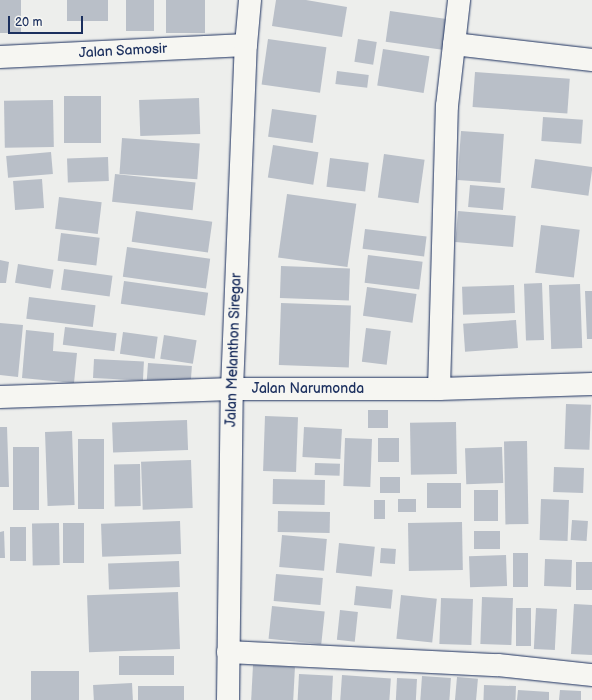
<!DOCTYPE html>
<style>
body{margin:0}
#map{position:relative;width:592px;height:700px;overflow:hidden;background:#edeeec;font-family:"Balsamiq Sans",sans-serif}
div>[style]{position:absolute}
.building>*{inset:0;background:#b9bfc8;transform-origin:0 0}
.roads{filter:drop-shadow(0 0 1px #1b2f5e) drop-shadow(0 0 1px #1b2f5e)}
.minor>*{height:22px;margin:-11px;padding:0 11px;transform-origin:11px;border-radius:11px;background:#f6f6f2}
.major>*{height:22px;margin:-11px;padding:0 11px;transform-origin:11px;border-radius:11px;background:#f6f6f2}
span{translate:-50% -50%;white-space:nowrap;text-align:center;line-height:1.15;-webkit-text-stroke:3px #f6f6f2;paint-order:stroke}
.street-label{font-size:14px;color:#1b2f5e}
.scale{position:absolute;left:8px;top:16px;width:75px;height:18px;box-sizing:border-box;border:2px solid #1b2f5e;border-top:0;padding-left:5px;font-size:12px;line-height:14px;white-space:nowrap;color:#1b2f5e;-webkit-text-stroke:3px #f6f6f2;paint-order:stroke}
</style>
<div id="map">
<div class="building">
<i style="left:0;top:0;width:21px;height:33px"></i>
<i style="left:67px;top:0;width:41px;height:21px"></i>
<i style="left:126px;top:0;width:28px;height:31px"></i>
<i style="left:166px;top:0;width:39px;height:33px"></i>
<i style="clip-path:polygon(276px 0,306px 0,347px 7px,342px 37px,272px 26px)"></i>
<i style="left:390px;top:11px;width:59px;height:31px;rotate:8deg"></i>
<i style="left:268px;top:39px;width:59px;height:46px;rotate:8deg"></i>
<i style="left:358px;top:39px;width:19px;height:23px;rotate:9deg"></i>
<i style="left:383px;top:49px;width:47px;height:37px;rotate:9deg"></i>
<i style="left:337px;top:71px;width:32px;height:13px;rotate:7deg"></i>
<i style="left:475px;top:72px;width:95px;height:35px;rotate:4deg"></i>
<i style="left:64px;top:96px;width:37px;height:47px"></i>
<i style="left:199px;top:98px;width:36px;height:60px;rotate:88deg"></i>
<i style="left:53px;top:100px;width:47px;height:49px;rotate:89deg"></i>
<i style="left:272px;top:109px;width:45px;height:28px;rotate:8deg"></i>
<i style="left:543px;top:117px;width:40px;height:24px;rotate:4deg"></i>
<i style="left:461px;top:131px;width:43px;height:49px;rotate:4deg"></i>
<i style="left:122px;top:138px;width:78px;height:36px;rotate:4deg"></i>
<i style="left:273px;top:145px;width:46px;height:33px;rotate:9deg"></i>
<i style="left:51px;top:152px;width:22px;height:45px;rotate:85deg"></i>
<i style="left:384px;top:154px;width:41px;height:44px;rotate:8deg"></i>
<i style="left:108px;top:157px;width:24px;height:41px;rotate:88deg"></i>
<i style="left:330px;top:158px;width:39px;height:29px;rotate:7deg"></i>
<i style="left:535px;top:159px;width:58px;height:29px;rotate:8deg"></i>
<i style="left:115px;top:174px;width:81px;height:28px;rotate:6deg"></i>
<i style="left:42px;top:179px;width:29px;height:29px;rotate:86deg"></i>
<i style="left:470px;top:185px;width:35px;height:22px;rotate:5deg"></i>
<i style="left:287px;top:194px;width:70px;height:64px;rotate:8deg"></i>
<i style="left:59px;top:197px;width:43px;height:32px;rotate:7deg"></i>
<i style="left:136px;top:211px;width:77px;height:31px;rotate:8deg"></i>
<i style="left:458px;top:211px;width:58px;height:31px;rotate:5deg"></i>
<i style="left:541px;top:225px;width:39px;height:48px;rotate:7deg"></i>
<i style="left:365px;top:229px;width:62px;height:20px;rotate:7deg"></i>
<i style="left:61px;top:233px;width:39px;height:28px;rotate:7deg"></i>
<i style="left:127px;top:247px;width:84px;height:30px;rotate:8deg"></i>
<i style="left:368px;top:255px;width:55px;height:28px;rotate:7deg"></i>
<i style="clip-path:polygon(0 260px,9px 262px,6px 283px,0 283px)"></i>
<i style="left:18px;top:264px;width:36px;height:19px;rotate:9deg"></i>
<i style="left:281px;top:266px;width:69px;height:32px;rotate:2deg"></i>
<i style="left:64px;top:269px;width:49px;height:21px;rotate:8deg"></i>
<i style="left:124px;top:281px;width:85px;height:23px;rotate:8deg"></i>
<i style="left:542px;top:283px;width:57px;height:18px;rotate:88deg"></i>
<i style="left:580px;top:284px;width:64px;height:31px;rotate:88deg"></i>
<i style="left:514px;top:285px;width:28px;height:52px;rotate:88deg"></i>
<i style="left:367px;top:287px;width:50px;height:29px;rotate:8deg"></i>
<i style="clip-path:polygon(585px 291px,592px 291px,592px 339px,587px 339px)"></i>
<i style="left:29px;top:297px;width:67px;height:22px;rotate:7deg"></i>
<i style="left:281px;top:303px;width:70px;height:62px;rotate:2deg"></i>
<i style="left:516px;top:320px;width:28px;height:53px;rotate:86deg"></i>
<i style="clip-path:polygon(0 323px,23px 325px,18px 377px,0 375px)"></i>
<i style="left:65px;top:327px;width:52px;height:18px;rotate:7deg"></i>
<i style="left:366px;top:328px;width:25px;height:34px;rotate:7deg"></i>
<i style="clip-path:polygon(26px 330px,54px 333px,53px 351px,77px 353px,74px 383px,22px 378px)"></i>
<i style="left:123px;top:332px;width:35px;height:22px;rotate:8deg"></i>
<i style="left:164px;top:335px;width:33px;height:24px;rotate:9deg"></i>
<i style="left:94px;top:359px;width:50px;height:19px;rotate:3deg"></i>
<i style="left:148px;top:363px;width:44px;height:17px;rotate:4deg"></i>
<i style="left:566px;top:404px;width:25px;height:45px;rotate:2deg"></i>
<i style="left:388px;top:410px;width:18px;height:20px;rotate:90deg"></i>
<i style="left:265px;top:416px;width:33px;height:55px;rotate:2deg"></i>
<i style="left:187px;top:420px;width:30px;height:75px;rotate:88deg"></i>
<i style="left:456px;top:422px;width:52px;height:46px;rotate:89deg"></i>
<i style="clip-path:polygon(0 427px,7px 427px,9px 487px,0 487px)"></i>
<i style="left:304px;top:427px;width:38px;height:30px;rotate:3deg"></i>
<i style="left:72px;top:431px;width:74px;height:27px;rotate:88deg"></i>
<i style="left:345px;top:438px;width:27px;height:48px;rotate:2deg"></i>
<i style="left:399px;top:438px;width:24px;height:21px;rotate:90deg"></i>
<i style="left:78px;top:439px;width:26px;height:70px"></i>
<i style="left:527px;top:441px;width:83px;height:23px;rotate:89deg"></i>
<i style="left:13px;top:447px;width:26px;height:63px"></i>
<i style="left:502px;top:447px;width:36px;height:37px;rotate:88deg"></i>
<i style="left:191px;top:460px;width:48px;height:50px;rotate:88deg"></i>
<i style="left:315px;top:463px;width:25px;height:12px;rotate:2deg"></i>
<i style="left:140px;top:464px;width:42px;height:26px;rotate:89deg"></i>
<i style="left:554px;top:467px;width:30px;height:25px;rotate:2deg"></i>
<i style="left:380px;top:477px;width:20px;height:16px"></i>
<i style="left:273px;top:479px;width:52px;height:25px;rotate:1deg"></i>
<i style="left:427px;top:483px;width:34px;height:25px"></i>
<i style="left:474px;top:490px;width:24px;height:31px"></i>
<i style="left:398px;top:499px;width:18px;height:13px"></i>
<i style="left:541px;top:499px;width:28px;height:41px;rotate:2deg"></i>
<i style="left:374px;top:500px;width:11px;height:19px"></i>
<i style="left:278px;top:511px;width:52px;height:21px;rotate:1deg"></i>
<i style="left:572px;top:520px;width:16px;height:20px;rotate:4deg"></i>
<i style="left:180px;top:521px;width:33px;height:79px;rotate:88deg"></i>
<i style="left:462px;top:522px;width:48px;height:54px;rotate:89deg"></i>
<i style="left:59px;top:523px;width:42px;height:27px;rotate:89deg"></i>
<i style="left:63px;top:523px;width:21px;height:40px"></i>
<i style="left:10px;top:527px;width:16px;height:34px"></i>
<i style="clip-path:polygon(4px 531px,5px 558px,0 558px,0 532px)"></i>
<i style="left:500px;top:531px;width:18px;height:26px;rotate:90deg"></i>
<i style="left:282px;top:535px;width:45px;height:32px;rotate:5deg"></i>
<i style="left:339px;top:543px;width:36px;height:30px;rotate:6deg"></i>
<i style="left:381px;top:548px;width:15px;height:15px;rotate:4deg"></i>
<i style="left:513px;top:553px;width:15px;height:34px"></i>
<i style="left:506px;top:555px;width:31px;height:37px;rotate:88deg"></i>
<i style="left:545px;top:559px;width:27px;height:27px;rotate:2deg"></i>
<i style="left:179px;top:561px;width:26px;height:71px;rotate:88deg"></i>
<i style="left:576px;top:562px;width:16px;height:28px"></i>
<i style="left:276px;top:574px;width:47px;height:27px;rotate:5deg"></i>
<i style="left:356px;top:586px;width:37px;height:19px;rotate:6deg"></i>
<i style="left:178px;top:592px;width:57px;height:91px;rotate:88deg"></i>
<i style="left:401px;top:595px;width:36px;height:44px;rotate:6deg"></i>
<i style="left:482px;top:597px;width:31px;height:47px;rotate:2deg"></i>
<i style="left:441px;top:598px;width:32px;height:46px;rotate:2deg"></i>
<i style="clip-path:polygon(574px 604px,592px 605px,592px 655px,571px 654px)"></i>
<i style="left:272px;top:606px;width:53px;height:33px;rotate:6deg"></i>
<i style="left:516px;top:608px;width:15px;height:38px"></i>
<i style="left:536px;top:608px;width:21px;height:41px;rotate:3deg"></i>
<i style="left:340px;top:610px;width:18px;height:30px;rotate:6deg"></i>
<i style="left:174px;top:656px;width:19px;height:55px;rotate:90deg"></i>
<i style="left:253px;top:665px;width:42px;height:35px;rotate:3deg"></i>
<i style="left:31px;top:671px;width:48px;height:29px"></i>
<i style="left:299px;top:674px;width:34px;height:26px;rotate:3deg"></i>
<i style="left:342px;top:675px;width:49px;height:25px;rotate:4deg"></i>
<i style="left:422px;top:676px;width:29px;height:24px;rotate:4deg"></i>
<i style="left:457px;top:677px;width:21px;height:23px;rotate:5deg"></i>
<i style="left:397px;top:678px;width:20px;height:22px;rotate:3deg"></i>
<i style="left:132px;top:683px;width:17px;height:39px;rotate:87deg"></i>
<i style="left:484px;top:685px;width:32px;height:15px;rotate:2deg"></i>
<i style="left:184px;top:686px;width:14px;height:46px;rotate:90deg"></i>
<i style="clip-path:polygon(518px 690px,549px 692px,549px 700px,517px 700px)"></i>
<i style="clip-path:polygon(560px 690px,581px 691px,581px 700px,559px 700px)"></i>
</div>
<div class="roads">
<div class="minor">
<i style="left:454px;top:44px;width:139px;rotate:6.6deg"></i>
<i style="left:0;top:57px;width:246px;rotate:-2.8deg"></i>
<i style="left:439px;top:389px;width:283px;rotate:-88.4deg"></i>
<i style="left:447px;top:106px;width:107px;rotate:-83.5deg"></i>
<i style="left:0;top:397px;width:232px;rotate:-2deg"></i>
<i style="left:232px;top:389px;width:207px"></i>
<i style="left:439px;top:389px;width:153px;rotate:-1.9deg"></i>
<i style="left:228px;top:652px;width:270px;rotate:2.8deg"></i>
<i style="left:498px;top:665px;width:95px;rotate:6.1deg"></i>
</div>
<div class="major">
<i style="left:228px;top:700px;width:311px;rotate:-89.3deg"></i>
<i style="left:232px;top:389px;width:344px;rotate:-87.7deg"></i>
<i style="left:246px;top:45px;width:45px;rotate:-84.9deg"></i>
</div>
</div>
<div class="street-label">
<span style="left:123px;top:51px;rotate:-3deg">Jalan Samosir</span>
<span style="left:234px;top:350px;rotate:-88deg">Jalan Melanthon Siregar</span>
<span style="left:308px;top:389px">Jalan Narumonda</span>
</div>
<div class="scale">20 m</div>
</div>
